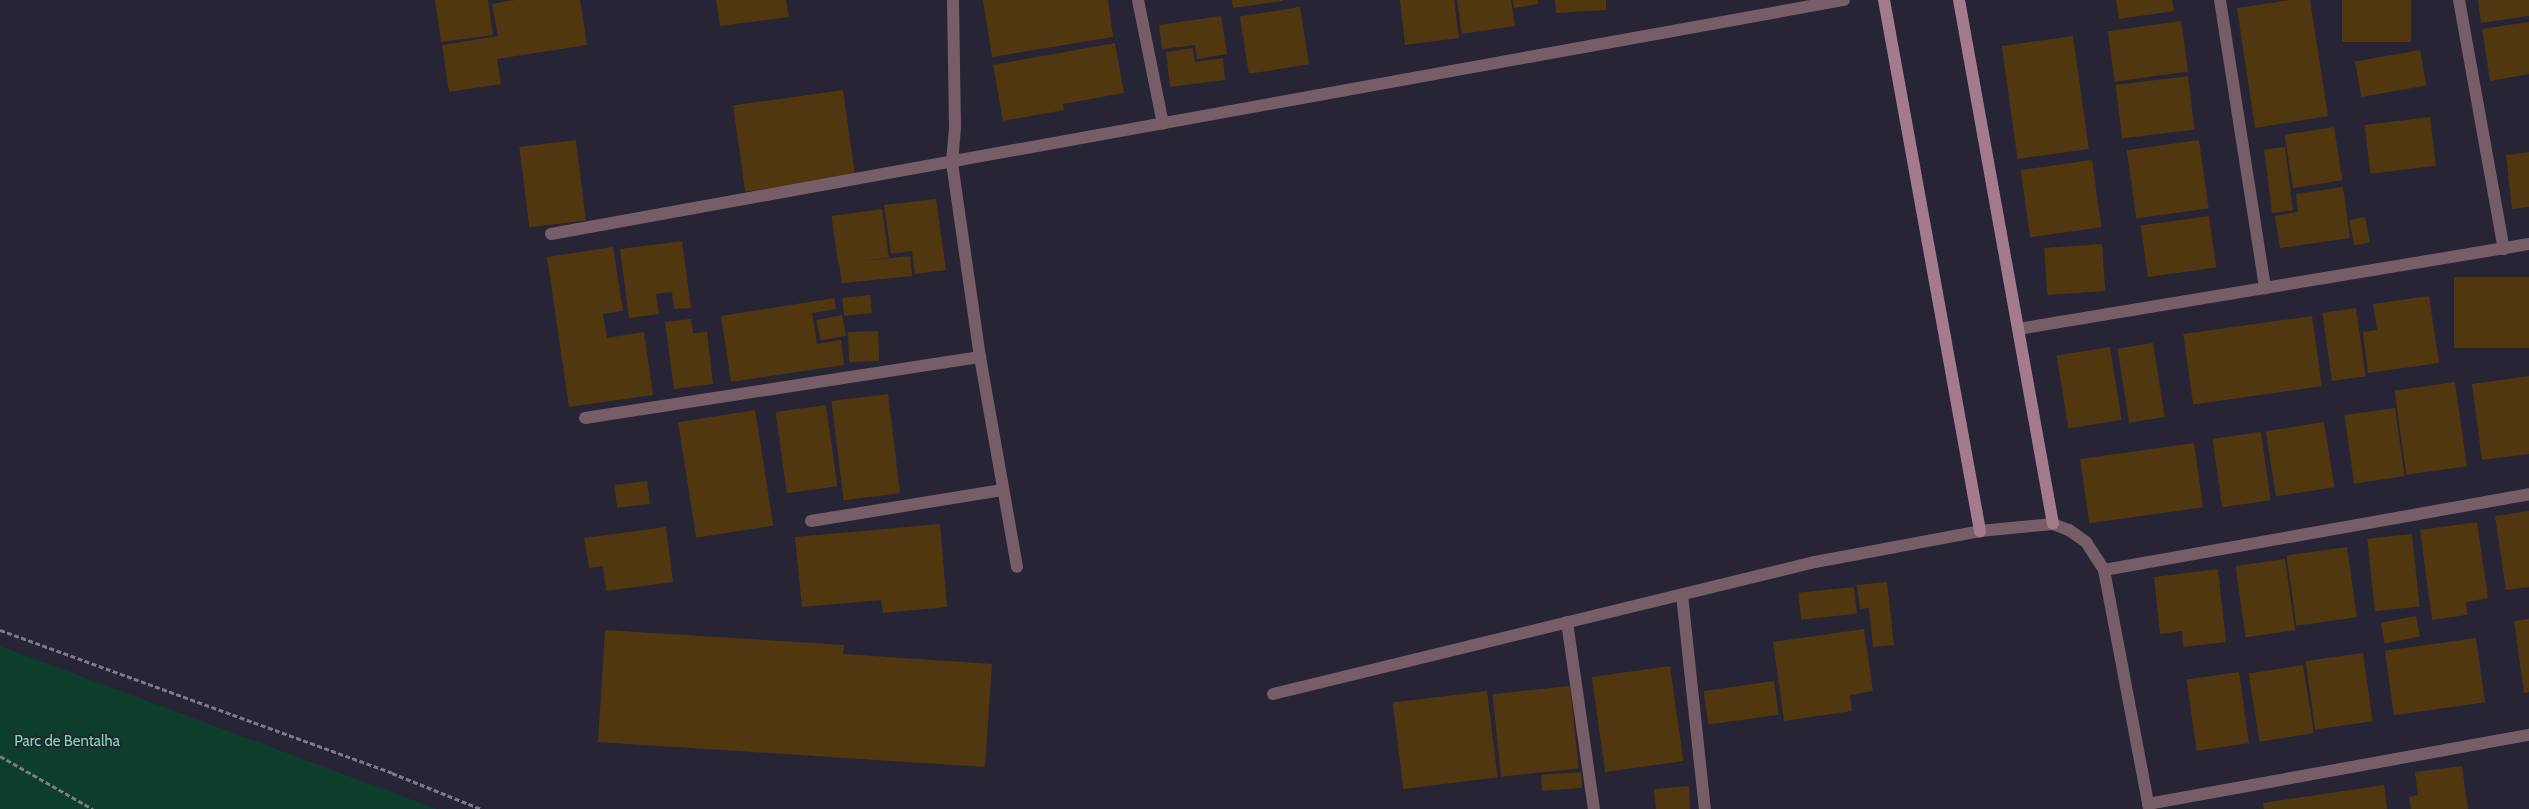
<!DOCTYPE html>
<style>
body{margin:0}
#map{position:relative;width:2529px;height:809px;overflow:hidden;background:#262435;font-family:Cabin,sans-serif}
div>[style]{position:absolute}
.green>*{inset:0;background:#0d3e2b}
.building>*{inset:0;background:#513710;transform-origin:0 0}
.path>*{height:3px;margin-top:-1.5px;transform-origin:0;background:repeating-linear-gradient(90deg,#7b7a88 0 5px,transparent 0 7.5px)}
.lane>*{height:12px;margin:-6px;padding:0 6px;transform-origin:6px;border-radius:6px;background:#765d68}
.street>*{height:12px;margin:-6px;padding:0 6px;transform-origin:6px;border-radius:6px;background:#765d68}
.secondary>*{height:12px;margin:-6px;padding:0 6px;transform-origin:6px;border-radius:6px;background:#a37b8c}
span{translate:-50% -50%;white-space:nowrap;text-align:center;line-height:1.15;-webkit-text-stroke:4px #262435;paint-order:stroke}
.park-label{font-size:15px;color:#7bdbb0}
</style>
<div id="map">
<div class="green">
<i style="clip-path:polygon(0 646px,437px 809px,0 809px)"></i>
</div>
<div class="building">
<i style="clip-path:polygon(435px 0,488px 0,493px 35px,441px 42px)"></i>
<i style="clip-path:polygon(515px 0,580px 0,587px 45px,497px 59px,501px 84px,449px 92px,442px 45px,498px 36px,492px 4px)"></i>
<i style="clip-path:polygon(716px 0,786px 0,789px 17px,720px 26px)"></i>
<i style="clip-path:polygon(983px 0,1108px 0,1113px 37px,992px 57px)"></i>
<i style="clip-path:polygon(1232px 0,1283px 0,1283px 1px,1233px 8px)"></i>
<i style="clip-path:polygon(1400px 0,1454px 0,1459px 38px,1405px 45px)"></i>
<i style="clip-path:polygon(1457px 0,1511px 0,1515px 26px,1462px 34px)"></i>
<i style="clip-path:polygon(1513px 0,1538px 0,1538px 4px,1514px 8px)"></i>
<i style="clip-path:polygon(1555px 0,1606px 0,1606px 10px,1556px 13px)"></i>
<i style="clip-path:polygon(2116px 0,2172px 0,2174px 11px,2119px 19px)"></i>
<i style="clip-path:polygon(2289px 0,2310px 0,2328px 116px,2255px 128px,2237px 8px)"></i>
<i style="left:2342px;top:0;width:69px;height:42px"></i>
<i style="clip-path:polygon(2478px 0,2529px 0,2529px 16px,2481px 23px)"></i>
<i style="left:1300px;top:7px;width:58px;height:61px;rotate:81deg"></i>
<i style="clip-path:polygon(1221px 16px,1227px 54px,1197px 59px,1195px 45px,1162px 49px,1159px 25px)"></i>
<i style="left:2181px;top:21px;width:51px;height:74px;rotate:82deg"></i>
<i style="clip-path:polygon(2529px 22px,2529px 74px,2490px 81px,2482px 29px)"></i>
<i style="left:2073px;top:36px;width:114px;height:72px;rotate:82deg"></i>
<i style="clip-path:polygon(1115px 43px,1124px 93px,1063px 104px,1064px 110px,1003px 121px,993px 65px)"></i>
<i style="clip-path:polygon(1193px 48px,1195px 62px,1223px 58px,1225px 80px,1170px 87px,1166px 52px)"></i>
<i style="left:2420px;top:50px;width:36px;height:66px;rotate:80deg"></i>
<i style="left:2188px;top:76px;width:54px;height:73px;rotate:83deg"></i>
<i style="left:843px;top:90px;width:87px;height:111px;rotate:82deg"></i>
<i style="left:2430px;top:117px;width:49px;height:66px;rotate:83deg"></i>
<i style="left:2334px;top:127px;width:54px;height:50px;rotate:81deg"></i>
<i style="left:576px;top:140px;width:81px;height:57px;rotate:83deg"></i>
<i style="left:2199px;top:140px;width:69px;height:73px;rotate:82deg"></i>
<i style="left:2285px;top:147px;width:64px;height:21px;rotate:83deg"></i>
<i style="clip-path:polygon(2529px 152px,2529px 207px,2512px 209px,2506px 155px)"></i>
<i style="left:2092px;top:160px;width:68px;height:72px;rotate:82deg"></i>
<i style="clip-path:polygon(2343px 187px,2350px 238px,2280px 248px,2275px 216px,2298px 212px,2296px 194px)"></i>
<i style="clip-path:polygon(936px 199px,946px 270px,915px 274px,912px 251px,891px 254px,884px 205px)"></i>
<i style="left:882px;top:209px;width:49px;height:51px;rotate:82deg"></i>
<i style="left:2209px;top:216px;width:52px;height:69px;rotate:82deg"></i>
<i style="left:2365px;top:217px;width:26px;height:16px;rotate:79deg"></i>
<i style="clip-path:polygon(682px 241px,691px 308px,674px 309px,672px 292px,656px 294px,659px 314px,629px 318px,620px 249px)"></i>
<i style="left:2102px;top:244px;width:47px;height:58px;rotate:86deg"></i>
<i style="clip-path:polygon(613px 247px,623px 311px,603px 314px,607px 338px,644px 332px,653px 395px,569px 407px,547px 257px)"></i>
<i style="left:910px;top:256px;width:20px;height:71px;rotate:84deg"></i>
<i style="left:2529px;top:277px;width:71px;height:75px;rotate:90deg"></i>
<i style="left:870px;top:295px;width:18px;height:28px;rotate:84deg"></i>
<i style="clip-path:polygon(2429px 296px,2439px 363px,2368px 373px,2363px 332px,2377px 330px,2373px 304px)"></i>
<i style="clip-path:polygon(834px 298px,836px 309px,812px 313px,817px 344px,841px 340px,844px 365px,731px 382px,721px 316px)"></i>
<i style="left:2356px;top:308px;width:69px;height:34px;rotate:82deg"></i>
<i style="left:842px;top:315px;width:21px;height:26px;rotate:79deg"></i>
<i style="left:2312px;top:316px;width:71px;height:130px;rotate:82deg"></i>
<i style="clip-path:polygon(691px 319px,693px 333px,707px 332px,713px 384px,674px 389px,665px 322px)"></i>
<i style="left:878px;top:331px;width:30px;height:30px;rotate:88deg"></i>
<i style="left:2153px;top:343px;width:75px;height:36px;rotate:81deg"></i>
<i style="left:2110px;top:347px;width:74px;height:54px;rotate:81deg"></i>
<i style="clip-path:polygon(2529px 376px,2529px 454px,2482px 460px,2472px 384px)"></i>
<i style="left:2455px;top:382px;width:85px;height:61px;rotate:82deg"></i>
<i style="left:888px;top:394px;width:100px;height:57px;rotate:83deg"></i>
<i style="left:826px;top:405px;width:82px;height:51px;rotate:82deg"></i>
<i style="left:2395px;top:408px;width:69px;height:51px;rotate:82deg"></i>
<i style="left:755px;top:410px;width:117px;height:78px;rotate:81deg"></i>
<i style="left:2324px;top:422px;width:66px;height:59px;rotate:81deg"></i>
<i style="left:2261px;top:432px;width:69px;height:49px;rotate:82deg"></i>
<i style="left:2194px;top:443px;width:65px;height:115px;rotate:82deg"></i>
<i style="left:647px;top:481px;width:23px;height:33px;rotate:83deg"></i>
<i style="clip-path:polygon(2529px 511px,2529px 587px,2506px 590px,2495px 516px)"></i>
<i style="clip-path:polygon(2477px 522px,2488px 598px,2466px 602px,2467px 615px,2432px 620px,2420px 530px)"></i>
<i style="clip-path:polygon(940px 524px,947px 607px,883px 613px,881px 600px,802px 607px,795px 537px)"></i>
<i style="clip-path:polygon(666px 527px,673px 582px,606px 591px,603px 566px,589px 568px,584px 538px)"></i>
<i style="left:2412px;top:534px;width:73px;height:45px;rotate:84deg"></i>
<i style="left:2347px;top:547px;width:71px;height:61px;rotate:82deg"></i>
<i style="left:2285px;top:559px;width:72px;height:50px;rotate:82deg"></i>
<i style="clip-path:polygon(2218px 569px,2226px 642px,2183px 647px,2182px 631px,2160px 634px,2154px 577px)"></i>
<i style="clip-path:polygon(1887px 582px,1894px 645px,1873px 647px,1869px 608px,1860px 609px,1857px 585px)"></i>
<i style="left:1854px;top:587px;width:27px;height:56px;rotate:84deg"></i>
<i style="left:2416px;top:616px;width:21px;height:36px;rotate:79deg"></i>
<i style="clip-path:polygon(2529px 619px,2529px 692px,2524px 693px,2514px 621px)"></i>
<i style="clip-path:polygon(1864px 629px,1873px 691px,1850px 695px,1852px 711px,1784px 721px,1773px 642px)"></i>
<i style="clip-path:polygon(605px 630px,844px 645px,843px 654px,992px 664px,985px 767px,598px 742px)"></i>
<i style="left:2476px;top:638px;width:65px;height:92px;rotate:82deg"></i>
<i style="left:2363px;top:653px;width:69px;height:58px;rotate:82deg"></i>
<i style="left:2303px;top:665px;width:69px;height:55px;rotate:81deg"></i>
<i style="left:1670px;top:666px;width:96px;height:79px;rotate:82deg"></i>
<i style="left:2239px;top:672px;width:72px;height:53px;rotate:82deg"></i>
<i style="left:1774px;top:681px;width:34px;height:71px;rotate:82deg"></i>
<i style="left:1570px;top:686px;width:83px;height:78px;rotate:84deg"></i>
<i style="left:1487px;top:691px;width:87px;height:95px;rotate:83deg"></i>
<i style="clip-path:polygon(2462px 766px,2468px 809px,2411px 809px,2409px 797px,2418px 795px,2415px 772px)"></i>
<i style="left:1581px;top:772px;width:16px;height:40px;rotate:86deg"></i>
<i style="clip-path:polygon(2384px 785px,2387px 809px,2264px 809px,2263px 803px)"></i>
<i style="clip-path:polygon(1689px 786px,1690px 809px,1656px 809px,1654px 789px)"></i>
</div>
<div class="path">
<i style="left:0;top:630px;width:417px;rotate:20deg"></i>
<i style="left:392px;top:773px;width:96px;rotate:22deg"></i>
<i style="left:0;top:756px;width:107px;rotate:29.7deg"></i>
</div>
<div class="lane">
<i style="left:2053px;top:524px;width:17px;rotate:21deg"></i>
<i style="left:2069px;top:530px;width:21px;rotate:35deg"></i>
<i style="left:2086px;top:542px;width:33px;rotate:57deg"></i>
<i style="left:2104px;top:570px;width:243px;rotate:79.3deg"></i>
</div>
<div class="street">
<i style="left:953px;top:0;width:128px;rotate:89.1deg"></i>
<i style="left:955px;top:128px;width:35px;rotate:95deg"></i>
<i style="left:952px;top:163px;width:196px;rotate:81.8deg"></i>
<i style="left:980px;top:357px;width:213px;rotate:80deg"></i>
<i style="left:1138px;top:0;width:126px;rotate:78.6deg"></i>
<i style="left:2220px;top:0;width:292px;rotate:81.1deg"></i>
<i style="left:2459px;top:0;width:253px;rotate:79.8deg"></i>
<i style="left:551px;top:234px;width:1314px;rotate:-10.26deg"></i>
<i style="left:2018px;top:329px;width:518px;rotate:-9.44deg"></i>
<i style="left:585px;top:418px;width:400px;rotate:-8.8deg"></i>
<i style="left:811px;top:521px;width:194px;rotate:-9.2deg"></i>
<i style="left:2104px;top:570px;width:432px;rotate:-10.1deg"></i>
<i style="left:1682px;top:595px;width:215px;rotate:83.9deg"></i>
<i style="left:1567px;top:622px;width:189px;rotate:81.8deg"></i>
<i style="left:1273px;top:694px;width:558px;rotate:-13.69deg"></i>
<i style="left:1815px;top:562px;width:168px;rotate:-10.6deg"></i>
<i style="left:1980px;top:531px;width:73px;rotate:-5.5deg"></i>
<i style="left:2148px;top:804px;width:387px;rotate:-10.3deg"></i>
</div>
<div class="secondary">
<i style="left:1884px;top:0;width:540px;rotate:79.75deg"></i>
<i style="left:1959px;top:0;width:532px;rotate:79.83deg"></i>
</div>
<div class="park-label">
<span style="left:67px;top:742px">Parc de Bentalha</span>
</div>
</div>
